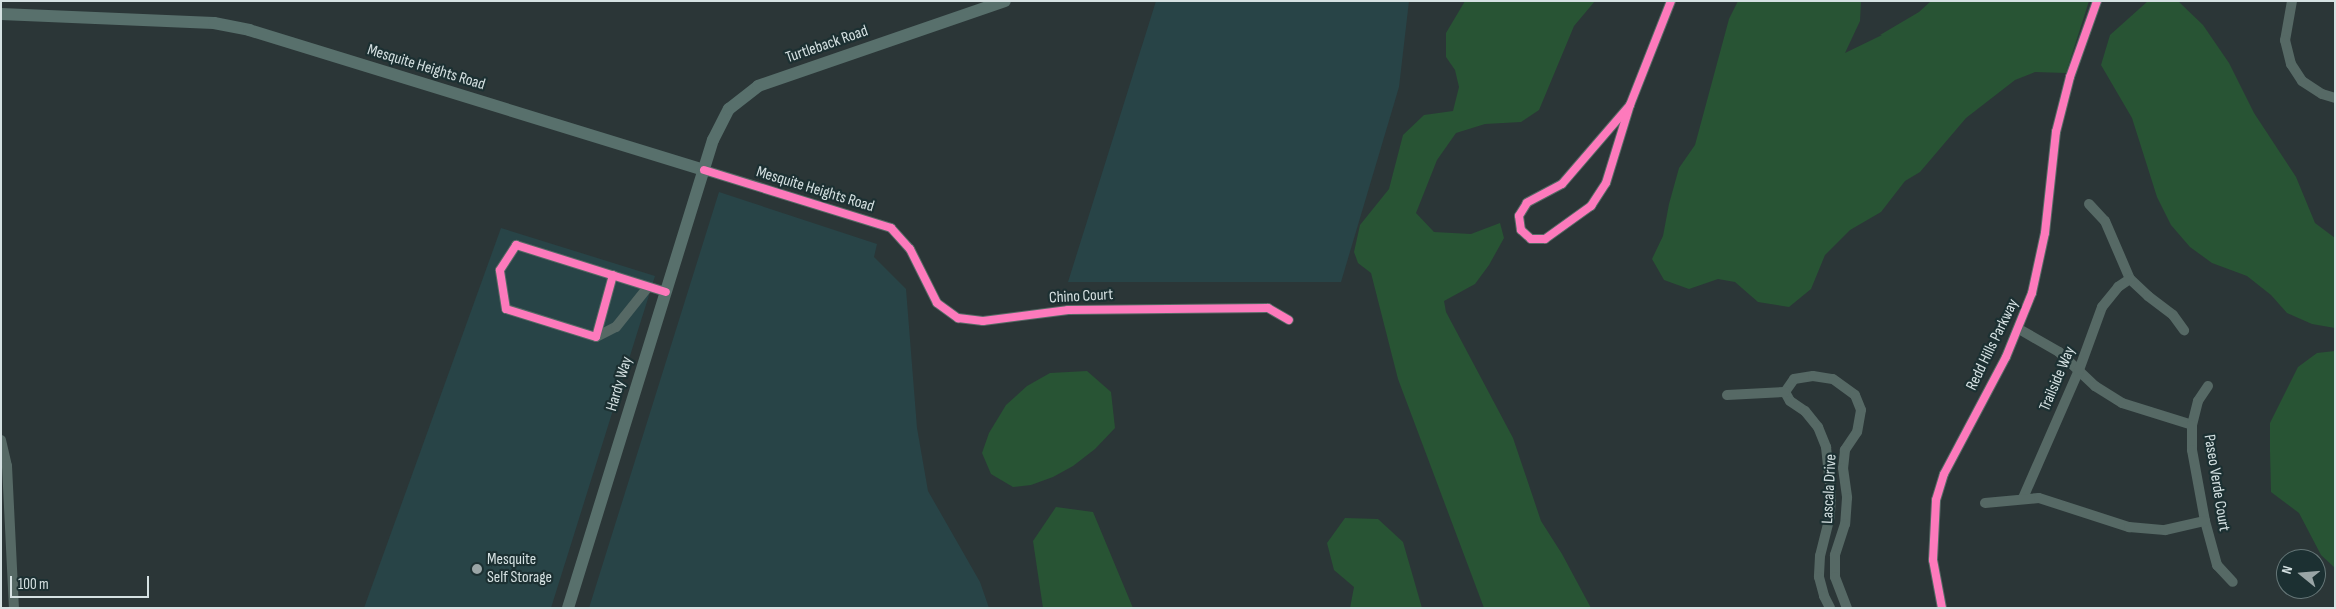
<!DOCTYPE html>
<style>
body{margin:0}
#map{position:relative;width:2336px;height:609px;overflow:hidden;background:#2b3637;font-family:"Sofia Sans Condensed",sans-serif}
div>[style]{position:absolute}
.built>*{inset:0;background:#284447}
.green>*{inset:0;background:#285434}
.minor>*{height:10px;margin:-5px;padding:0 5px;transform-origin:5px;border-radius:5px;background:#566965}
.major>*{height:12px;margin:-6px;padding:0 6px;transform-origin:6px;border-radius:6px;background:#58706c}
.cycleway>*{height:8px;margin:-4px;padding:0 4px;transform-origin:4px;border-radius:4px;background:#fd7abc}
.dots>*{width:14px;height:14px;translate:-50% -50%;box-sizing:border-box;border:2px solid #1c3032;border-radius:50%}
span{translate:-50% -50%;white-space:nowrap;text-align:center;line-height:1.15;-webkit-text-stroke:4.5px #1c3032;paint-order:stroke}
.street-label{font-size:16px;color:#d5e1e2}
.poi-label{font-size:16px;color:#d5e1e2}
.left{translate:0 -50%;text-align:left}
.frame{position:absolute;inset:0;border:2px solid #d5e1e2;pointer-events:none}
.north{position:absolute;left:2276px;top:549px;width:50px;height:50px;box-sizing:border-box;background:#1c3032;border:1px solid #667778;border-radius:50%;rotate:287deg;font-size:14px;font-weight:700;line-height:20px;text-align:center;color:#d5e1e2}
.north::after{content:'';display:block;margin:auto;width:18px;height:22px;background:#9aa5a6;clip-path:polygon(50% 0,100% 100%,50% 72%,0 100%)}
.scale{position:absolute;left:10px;top:576px;width:139px;height:22px;box-sizing:border-box;border:2px solid #d5e1e2;border-top:0;padding-left:6px;font-size:15px;line-height:18px;white-space:nowrap;color:#d5e1e2;-webkit-text-stroke:4px #1c3032;paint-order:stroke}
</style>
<div id="map">
<div class="built">
<i style="clip-path:polygon(1156px 1px,1409px 1px,1399px 87px,1341px 282px,1068px 282px)"></i>
<i style="clip-path:polygon(719px 192px,877px 244px,874px 257px,906px 289px,917px 428px,928px 491px,980px 582px,989px 608px,589px 608px)"></i>
<i style="clip-path:polygon(501px 228px,655px 276px,551px 608px,364px 608px)"></i>
</div>
<div class="green">
<i style="clip-path:polygon(1465px 1px,1595px 1px,1574px 26px,1539px 110px,1521px 122px,1485px 124px,1456px 133px,1437px 160px,1416px 213px,1434px 232px,1471px 234px,1500px 223px,1504px 238px,1489px 265px,1475px 284px,1444px 301px,1446px 312px,1513px 438px,1541px 521px,1562px 554px,1591px 608px,1484px 608px,1398px 379px,1371px 273px,1358px 263px,1354px 252px,1360px 225px,1389px 189px,1403px 135px,1424px 115px,1453px 111px,1459px 87px,1455px 70px,1446px 57px,1446px 33px)"></i>
<i style="clip-path:polygon(1738px 1px,1861px 1px,1860px 21px,1845px 53px,1882px 35px,1880px 35px,1919px 12px,1931px 1px,2089px 1px,2066px 73px,2035px 72px,2015px 80px,1966px 118px,1920px 172px,1905px 181px,1881px 212px,1850px 230px,1825px 255px,1811px 289px,1789px 307px,1758px 302px,1735px 282px,1718px 279px,1689px 289px,1664px 280px,1652px 259px,1663px 236px,1669px 204px,1679px 168px,1695px 145px,1729px 19px)"></i>
<i style="clip-path:polygon(2148px 1px,2178px 1px,2203px 25px,2229px 63px,2254px 113px,2296px 177px,2315px 223px,2335px 238px,2335px 328px,2312px 324px,2287px 313px,2271px 295px,2247px 276px,2212px 263px,2190px 247px,2171px 225px,2157px 197px,2132px 118px,2101px 65px,2110px 35px)"></i>
<i style="clip-path:polygon(2335px 351px,2335px 568px,2321px 555px,2299px 513px,2271px 492px,2270px 451px,2270px 423px,2298px 367px,2317px 353px)"></i>
<i style="clip-path:polygon(1087px 371px,1111px 392px,1115px 428px,1095px 449px,1073px 466px,1053px 477px,1031px 485px,1013px 487px,991px 474px,982px 453px,989px 433px,1006px 405px,1027px 386px,1050px 373px)"></i>
<i style="clip-path:polygon(1056px 507px,1093px 512px,1133px 608px,1043px 608px,1033px 541px)"></i>
<i style="clip-path:polygon(1345px 518px,1378px 519px,1403px 542px,1422px 608px,1350px 608px,1354px 587px,1334px 570px,1327px 543px)"></i>
</div>
<div class="minor">
<i style="left:2292px;top:1px;width:40px;rotate:100deg"></i>
<i style="left:2285px;top:40px;width:25px;rotate:76deg"></i>
<i style="left:2291px;top:64px;width:20px;rotate:57deg"></i>
<i style="left:2302px;top:81px;width:24px;rotate:33deg"></i>
<i style="left:2322px;top:94px;width:14px;rotate:17deg"></i>
<i style="left:1630px;top:105px;width:104px;rotate:130.7deg"></i>
<i style="left:1562px;top:184px;width:40px;rotate:152deg"></i>
<i style="left:1527px;top:203px;width:15px;rotate:122deg"></i>
<i style="left:1519px;top:216px;width:14px;rotate:82deg"></i>
<i style="left:1521px;top:230px;width:13px;rotate:42deg"></i>
<i style="left:1531px;top:239px;width:14px"></i>
<i style="left:1545px;top:239px;width:57px;rotate:-35.7deg"></i>
<i style="left:1591px;top:206px;width:27px;rotate:-57deg"></i>
<i style="left:1606px;top:183px;width:82px;rotate:-72.9deg"></i>
<i style="left:1630px;top:105px;width:112px;rotate:-68.5deg"></i>
<i style="left:704px;top:170px;width:196px;rotate:17.2deg"></i>
<i style="left:891px;top:228px;width:28px;rotate:48deg"></i>
<i style="left:910px;top:249px;width:60px;rotate:63.4deg"></i>
<i style="left:937px;top:303px;width:26px;rotate:36deg"></i>
<i style="left:958px;top:318px;width:25px;rotate:7deg"></i>
<i style="left:983px;top:321px;width:86px;rotate:-7.4deg"></i>
<i style="left:1068px;top:310px;width:200px;rotate:-0.6deg"></i>
<i style="left:1268px;top:308px;width:24px;rotate:30deg"></i>
<i style="left:2089px;top:204px;width:23px;rotate:47deg"></i>
<i style="left:2105px;top:221px;width:63px;rotate:66.7deg"></i>
<i style="left:2130px;top:279px;width:25px;rotate:43deg"></i>
<i style="left:2148px;top:296px;width:31px;rotate:37deg"></i>
<i style="left:2173px;top:315px;width:19px;rotate:54deg"></i>
<i style="left:613px;top:275px;width:64px;rotate:105.3deg"></i>
<i style="left:596px;top:337px;width:94px;rotate:-162.7deg"></i>
<i style="left:506px;top:309px;width:39px;rotate:-99deg"></i>
<i style="left:500px;top:270px;width:30px;rotate:-57deg"></i>
<i style="left:516px;top:245px;width:157px;rotate:17.4deg"></i>
<i style="left:2019px;top:329px;width:46px;rotate:29.9deg"></i>
<i style="left:2059px;top:352px;width:50px;rotate:43.4deg"></i>
<i style="left:2095px;top:386px;width:32px;rotate:32deg"></i>
<i style="left:2122px;top:403px;width:73px;rotate:17.4deg"></i>
<i style="left:596px;top:337px;width:22px;rotate:-27deg"></i>
<i style="left:616px;top:327px;width:51px;rotate:-51.3deg"></i>
<i style="left:2208px;top:386px;width:18px;rotate:124deg"></i>
<i style="left:2198px;top:401px;width:25px;rotate:104deg"></i>
<i style="left:2192px;top:425px;width:25px;rotate:90deg"></i>
<i style="left:2192px;top:450px;width:72px;rotate:79.6deg"></i>
<i style="left:2205px;top:521px;width:46px;rotate:74.7deg"></i>
<i style="left:2217px;top:565px;width:23px;rotate:47deg"></i>
<i style="left:1785px;top:392px;width:16px;rotate:-55deg"></i>
<i style="left:1794px;top:379px;width:19px;rotate:-9deg"></i>
<i style="left:1813px;top:376px;width:20px;rotate:9deg"></i>
<i style="left:1833px;top:379px;width:27px;rotate:36deg"></i>
<i style="left:1855px;top:395px;width:16px;rotate:68deg"></i>
<i style="left:1861px;top:410px;width:22px;rotate:100deg"></i>
<i style="left:1857px;top:432px;width:22px;rotate:124deg"></i>
<i style="left:1845px;top:450px;width:18px;rotate:96deg"></i>
<i style="left:1843px;top:468px;width:30px;rotate:82deg"></i>
<i style="left:1847px;top:498px;width:26px;rotate:94deg"></i>
<i style="left:1845px;top:524px;width:33px;rotate:108deg"></i>
<i style="left:1835px;top:555px;width:22px;rotate:90deg"></i>
<i style="left:1835px;top:577px;width:33px;rotate:69deg"></i>
<i style="left:1785px;top:392px;width:10px;rotate:61deg"></i>
<i style="left:1790px;top:401px;width:18px;rotate:34deg"></i>
<i style="left:1805px;top:411px;width:21px;rotate:51deg"></i>
<i style="left:1818px;top:427px;width:22px;rotate:68deg"></i>
<i style="left:1826px;top:447px;width:47px;rotate:83.9deg"></i>
<i style="left:1831px;top:494px;width:22px;rotate:93deg"></i>
<i style="left:1830px;top:516px;width:41px;rotate:104deg"></i>
<i style="left:1820px;top:556px;width:21px;rotate:93deg"></i>
<i style="left:1819px;top:577px;width:20px;rotate:75deg"></i>
<i style="left:1824px;top:596px;width:13px;rotate:63deg"></i>
<i style="left:1727px;top:395px;width:58px;rotate:-3deg"></i>
<i style="left:1px;top:440px;width:27px;rotate:77deg"></i>
<i style="left:7px;top:466px;width:142px;rotate:87.2deg"></i>
<i style="left:2023px;top:498px;width:140px;rotate:-66.4deg"></i>
<i style="left:2079px;top:370px;width:67px;rotate:-69.9deg"></i>
<i style="left:2102px;top:307px;width:26px;rotate:-51deg"></i>
<i style="left:2118px;top:287px;width:14px;rotate:-34deg"></i>
<i style="left:1985px;top:503px;width:54px;rotate:-5.3deg"></i>
<i style="left:2039px;top:498px;width:95px;rotate:17.9deg"></i>
<i style="left:2129px;top:527px;width:36px;rotate:5deg"></i>
<i style="left:2165px;top:530px;width:41px;rotate:-12.7deg"></i>
<i style="left:1942px;top:608px;width:49px;rotate:-100.6deg"></i>
<i style="left:1933px;top:560px;width:60px;rotate:-87.1deg"></i>
<i style="left:1936px;top:500px;width:27px;rotate:-73deg"></i>
<i style="left:1944px;top:474px;width:132px;rotate:-62.1deg"></i>
<i style="left:2006px;top:357px;width:69px;rotate:-67.9deg"></i>
<i style="left:2032px;top:293px;width:61px;rotate:-77.8deg"></i>
<i style="left:2045px;top:233px;width:102px;rotate:-83.8deg"></i>
<i style="left:2056px;top:132px;width:57px;rotate:-75.7deg"></i>
<i style="left:2070px;top:77px;width:81px;rotate:-70.4deg"></i>
</div>
<div class="major">
<i style="left:1px;top:14px;width:213px;rotate:2.4deg"></i>
<i style="left:214px;top:23px;width:36px;rotate:11deg"></i>
<i style="left:249px;top:30px;width:476px;rotate:17.1deg"></i>
<i style="left:568px;top:608px;width:490px;rotate:-72.8deg"></i>
<i style="left:713px;top:140px;width:35px;rotate:-63deg"></i>
<i style="left:729px;top:109px;width:37px;rotate:-38deg"></i>
<i style="left:758px;top:86px;width:261px;rotate:-19deg"></i>
</div>
<div class="cycleway">
<i style="left:1630px;top:105px;width:104px;rotate:130.7deg"></i>
<i style="left:1562px;top:184px;width:40px;rotate:152deg"></i>
<i style="left:1527px;top:203px;width:15px;rotate:122deg"></i>
<i style="left:1519px;top:216px;width:14px;rotate:82deg"></i>
<i style="left:1521px;top:230px;width:13px;rotate:42deg"></i>
<i style="left:1531px;top:239px;width:14px"></i>
<i style="left:1545px;top:239px;width:57px;rotate:-35.7deg"></i>
<i style="left:1591px;top:206px;width:27px;rotate:-57deg"></i>
<i style="left:1606px;top:183px;width:82px;rotate:-72.9deg"></i>
<i style="left:1630px;top:105px;width:112px;rotate:-68.5deg"></i>
<i style="left:704px;top:170px;width:196px;rotate:17.2deg"></i>
<i style="left:891px;top:228px;width:28px;rotate:48deg"></i>
<i style="left:910px;top:249px;width:60px;rotate:63.4deg"></i>
<i style="left:937px;top:303px;width:26px;rotate:36deg"></i>
<i style="left:958px;top:318px;width:25px;rotate:7deg"></i>
<i style="left:983px;top:321px;width:86px;rotate:-7.4deg"></i>
<i style="left:1068px;top:310px;width:200px;rotate:-0.6deg"></i>
<i style="left:1268px;top:308px;width:24px;rotate:30deg"></i>
<i style="left:613px;top:275px;width:64px;rotate:105.3deg"></i>
<i style="left:596px;top:337px;width:94px;rotate:-162.7deg"></i>
<i style="left:506px;top:309px;width:39px;rotate:-99deg"></i>
<i style="left:500px;top:270px;width:30px;rotate:-57deg"></i>
<i style="left:516px;top:245px;width:157px;rotate:17.4deg"></i>
<i style="left:1942px;top:608px;width:49px;rotate:-100.6deg"></i>
<i style="left:1933px;top:560px;width:60px;rotate:-87.1deg"></i>
<i style="left:1936px;top:500px;width:27px;rotate:-73deg"></i>
<i style="left:1944px;top:474px;width:132px;rotate:-62.1deg"></i>
<i style="left:2006px;top:357px;width:69px;rotate:-67.9deg"></i>
<i style="left:2032px;top:293px;width:61px;rotate:-77.8deg"></i>
<i style="left:2045px;top:233px;width:102px;rotate:-83.8deg"></i>
<i style="left:2056px;top:132px;width:57px;rotate:-75.7deg"></i>
<i style="left:2070px;top:77px;width:81px;rotate:-70.4deg"></i>
</div>
<div class="dots">
<i style="left:477px;top:569px;background:#9aa5a6"></i>
</div>
<div class="street-label">
<span style="left:827px;top:45px;rotate:-19deg">Turtleback Road</span>
<span style="left:426px;top:68px;rotate:17deg">Mesquite Heights Road</span>
<span style="left:815px;top:190px;rotate:17deg">Mesquite Heights Road</span>
<span style="left:1081px;top:297px;rotate:-3deg">Chino Court</span>
<span style="left:1993px;top:345px;rotate:-64deg">Redd Hills Parkway</span>
<span style="left:2058px;top:379px;rotate:-67deg">Trailside Way</span>
<span style="left:620px;top:384px;rotate:-73deg">Hardy Way</span>
<span style="left:2216px;top:483px;rotate:81deg">Paseo Verde Court</span>
<span style="left:1830px;top:489px;rotate:-87deg">Lascala Drive</span>
</div>
<div class="poi-label">
<span class="left" style="left:487px;top:569px">Mesquite<br>Self Storage</span>
</div>
<div class="frame"></div>
<div class="north">N</div>
<div class="scale">100 m</div>
</div>
